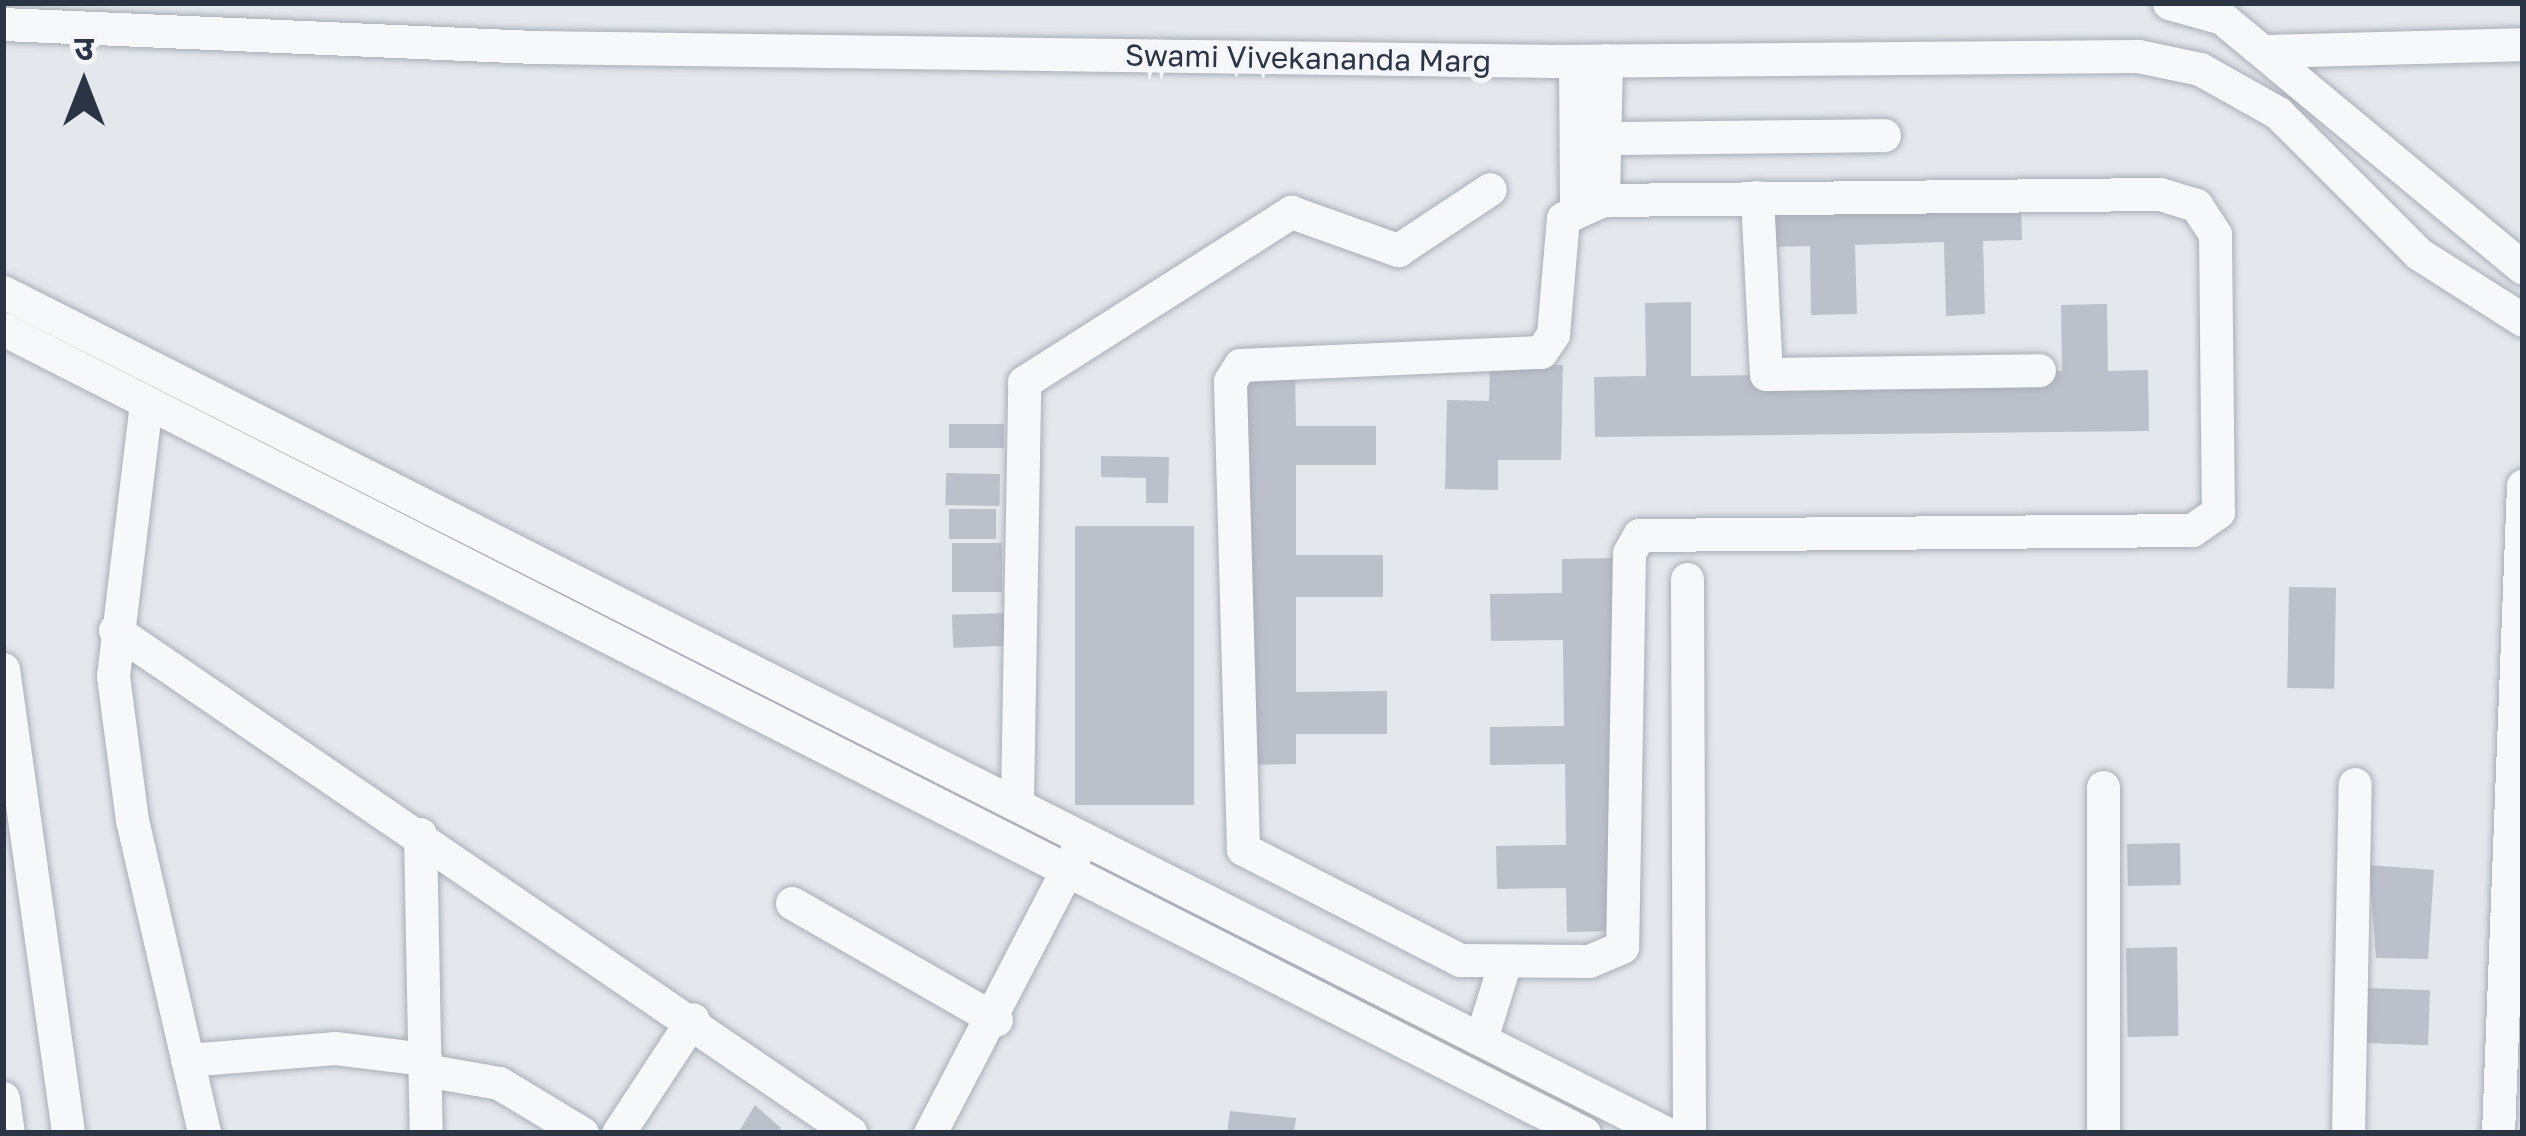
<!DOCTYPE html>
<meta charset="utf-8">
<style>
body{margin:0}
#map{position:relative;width:2526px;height:1136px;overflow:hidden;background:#e4e7ec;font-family:"Golos Text","Noto Sans Devanagari",sans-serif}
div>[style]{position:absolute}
.building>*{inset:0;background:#bbc0ca;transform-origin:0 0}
.roads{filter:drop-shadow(0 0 3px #a9aeb7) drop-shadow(0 0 3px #a9aeb7)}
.minor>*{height:33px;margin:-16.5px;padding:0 16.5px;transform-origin:16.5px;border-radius:16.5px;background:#f7f8fa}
span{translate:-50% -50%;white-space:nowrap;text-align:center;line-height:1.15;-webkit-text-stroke:10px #f4f6f9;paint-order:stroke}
.street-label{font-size:30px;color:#2b3445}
.frame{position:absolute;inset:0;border:6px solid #2b3445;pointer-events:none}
.north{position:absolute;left:24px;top:24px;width:120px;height:120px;-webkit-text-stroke:9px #f4f6f9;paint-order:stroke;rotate:0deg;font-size:33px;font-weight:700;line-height:48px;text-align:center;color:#2b3445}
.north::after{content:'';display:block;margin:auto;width:42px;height:54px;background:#2b3445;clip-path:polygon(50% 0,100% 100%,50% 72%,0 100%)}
</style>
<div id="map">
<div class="building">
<i style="clip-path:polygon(2021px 200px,2022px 240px,1983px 241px,1985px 314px,1946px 316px,1944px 242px,1855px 245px,1857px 314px,1811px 315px,1810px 246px,1767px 247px,1765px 207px)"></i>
<i style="clip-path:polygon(1691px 302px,1691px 376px,2062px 371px,2061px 305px,2107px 304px,2108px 371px,2148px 370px,2149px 431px,1595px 437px,1594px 377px,1646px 376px,1645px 303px)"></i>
<i style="clip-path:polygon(1490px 364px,1563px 365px,1561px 460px,1498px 460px,1498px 490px,1445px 489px,1447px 400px,1489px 401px)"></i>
<i style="clip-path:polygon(1244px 373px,1295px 373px,1296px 426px,1376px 426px,1376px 465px,1296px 465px,1296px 555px,1383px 555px,1383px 597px,1296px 597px,1296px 692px,1387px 691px,1387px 734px,1296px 734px,1296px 764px,1245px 765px)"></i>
<i style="left:949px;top:424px;width:55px;height:24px"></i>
<i style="clip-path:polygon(1101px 456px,1169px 457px,1168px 503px,1146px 503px,1146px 478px,1101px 477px)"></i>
<i style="left:946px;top:473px;width:54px;height:32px;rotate:1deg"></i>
<i style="left:996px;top:509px;width:30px;height:47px;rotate:90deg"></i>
<i style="left:1194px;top:526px;width:279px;height:119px;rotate:90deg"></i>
<i style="left:952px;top:543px;width:50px;height:49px"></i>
<i style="clip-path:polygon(1614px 558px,1619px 931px,1567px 932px,1566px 888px,1497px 889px,1496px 846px,1566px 845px,1565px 764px,1490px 765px,1490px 727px,1564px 726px,1563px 640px,1491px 641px,1490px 594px,1562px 593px,1562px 559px)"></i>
<i style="left:2289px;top:587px;width:47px;height:101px;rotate:1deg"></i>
<i style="left:1005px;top:613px;width:33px;height:53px;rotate:88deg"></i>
<i style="left:2180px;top:843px;width:42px;height:53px;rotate:89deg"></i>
<i style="clip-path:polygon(2369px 865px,2434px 870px,2428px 959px,2376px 958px)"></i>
<i style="left:2177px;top:947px;width:89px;height:51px;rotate:89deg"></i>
<i style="left:2368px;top:988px;width:62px;height:55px;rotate:2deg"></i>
<i style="clip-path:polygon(755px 1105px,781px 1128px,778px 1133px,738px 1133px)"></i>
<i style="clip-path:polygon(1230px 1111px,1296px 1118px,1294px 1133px,1227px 1133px)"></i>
</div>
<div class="roads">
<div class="minor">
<i style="left:2169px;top:3px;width:55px;rotate:15.8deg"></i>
<i style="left:2222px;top:18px;width:391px;rotate:39.7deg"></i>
<i style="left:3px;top:24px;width:532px;rotate:2.48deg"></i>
<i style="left:535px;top:47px;width:1016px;rotate:0.79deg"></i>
<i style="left:1551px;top:61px;width:587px;rotate:-0.49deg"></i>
<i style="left:2138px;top:56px;width:63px;rotate:11.8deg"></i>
<i style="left:2200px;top:69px;width:90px;rotate:29.4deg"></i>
<i style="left:2278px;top:113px;width:199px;rotate:45deg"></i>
<i style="left:2419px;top:254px;width:123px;rotate:32.4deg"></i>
<i style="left:2264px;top:51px;width:259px;rotate:-1.5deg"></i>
<i style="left:1575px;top:61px;width:149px;rotate:89.6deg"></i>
<i style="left:1610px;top:138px;width:274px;rotate:-0.6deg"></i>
<i style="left:2160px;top:194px;width:38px;rotate:17deg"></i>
<i style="left:2196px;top:205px;width:35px;rotate:57deg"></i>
<i style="left:2215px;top:234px;width:278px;rotate:89.4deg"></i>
<i style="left:2218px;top:512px;width:32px;rotate:145deg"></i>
<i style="left:2192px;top:530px;width:553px;rotate:179.48deg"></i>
<i style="left:1639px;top:535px;width:21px;rotate:119deg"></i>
<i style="left:1629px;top:553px;width:394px;rotate:91deg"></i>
<i style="left:1622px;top:947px;width:36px;rotate:157deg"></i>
<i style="left:1589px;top:961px;width:129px;rotate:-179.6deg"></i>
<i style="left:1460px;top:960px;width:244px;rotate:-152.9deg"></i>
<i style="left:1243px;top:849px;width:468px;rotate:-91.6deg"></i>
<i style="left:1230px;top:381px;width:19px;rotate:-58deg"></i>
<i style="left:1240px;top:365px;width:301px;rotate:-2.5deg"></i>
<i style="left:1541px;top:352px;width:22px;rotate:-56deg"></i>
<i style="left:1553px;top:334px;width:116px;rotate:-85.1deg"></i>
<i style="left:1563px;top:218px;width:44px;rotate:-24.2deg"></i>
<i style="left:1603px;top:200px;width:557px;rotate:-0.62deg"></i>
<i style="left:1757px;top:197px;width:177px;rotate:87.1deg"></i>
<i style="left:1766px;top:374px;width:273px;rotate:-0.8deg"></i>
<i style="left:1603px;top:200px;width:140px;rotate:-88.8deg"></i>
<i style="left:3px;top:292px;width:1864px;rotate:26.83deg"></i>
<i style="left:3px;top:329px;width:1774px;rotate:26.96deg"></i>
<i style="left:146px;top:403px;width:275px;rotate:96.9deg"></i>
<i style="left:113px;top:676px;width:145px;rotate:82.5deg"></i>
<i style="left:132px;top:820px;width:321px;rotate:77deg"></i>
<i style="left:1687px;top:579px;width:554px;rotate:89.79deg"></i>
<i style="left:115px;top:630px;width:891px;rotate:34.35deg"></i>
<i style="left:3px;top:669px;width:469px;rotate:82deg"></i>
<i style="left:1017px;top:800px;width:418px;rotate:-89deg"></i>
<i style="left:1024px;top:382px;width:317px;rotate:-32.5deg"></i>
<i style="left:1291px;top:212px;width:114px;rotate:19.6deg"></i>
<i style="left:1398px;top:250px;width:110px;rotate:-33.5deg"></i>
<i style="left:420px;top:834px;width:299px;rotate:88.9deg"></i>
<i style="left:792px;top:903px;width:235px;rotate:29.8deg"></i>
<i style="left:1481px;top:1039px;width:81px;rotate:-72.7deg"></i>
<i style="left:187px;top:1060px;width:148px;rotate:-4.6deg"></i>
<i style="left:335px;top:1048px;width:91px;rotate:7deg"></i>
<i style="left:425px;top:1070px;width:75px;rotate:10deg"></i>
<i style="left:499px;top:1083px;width:97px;rotate:31.1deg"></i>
<i style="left:3px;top:1098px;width:35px;rotate:82deg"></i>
<i style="left:618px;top:1133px;width:136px;rotate:-56.7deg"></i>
<i style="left:930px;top:1133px;width:316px;rotate:-62.5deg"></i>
<i style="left:2103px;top:1133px;width:346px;rotate:-90deg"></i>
<i style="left:2348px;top:1133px;width:349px;rotate:-88.9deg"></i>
<i style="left:2498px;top:1133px;width:648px;rotate:-87.79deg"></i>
</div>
</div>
<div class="street-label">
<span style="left:1308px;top:58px;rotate:1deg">Swami Vivekananda Marg</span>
</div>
<div class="frame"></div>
<div class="north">उ</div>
</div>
